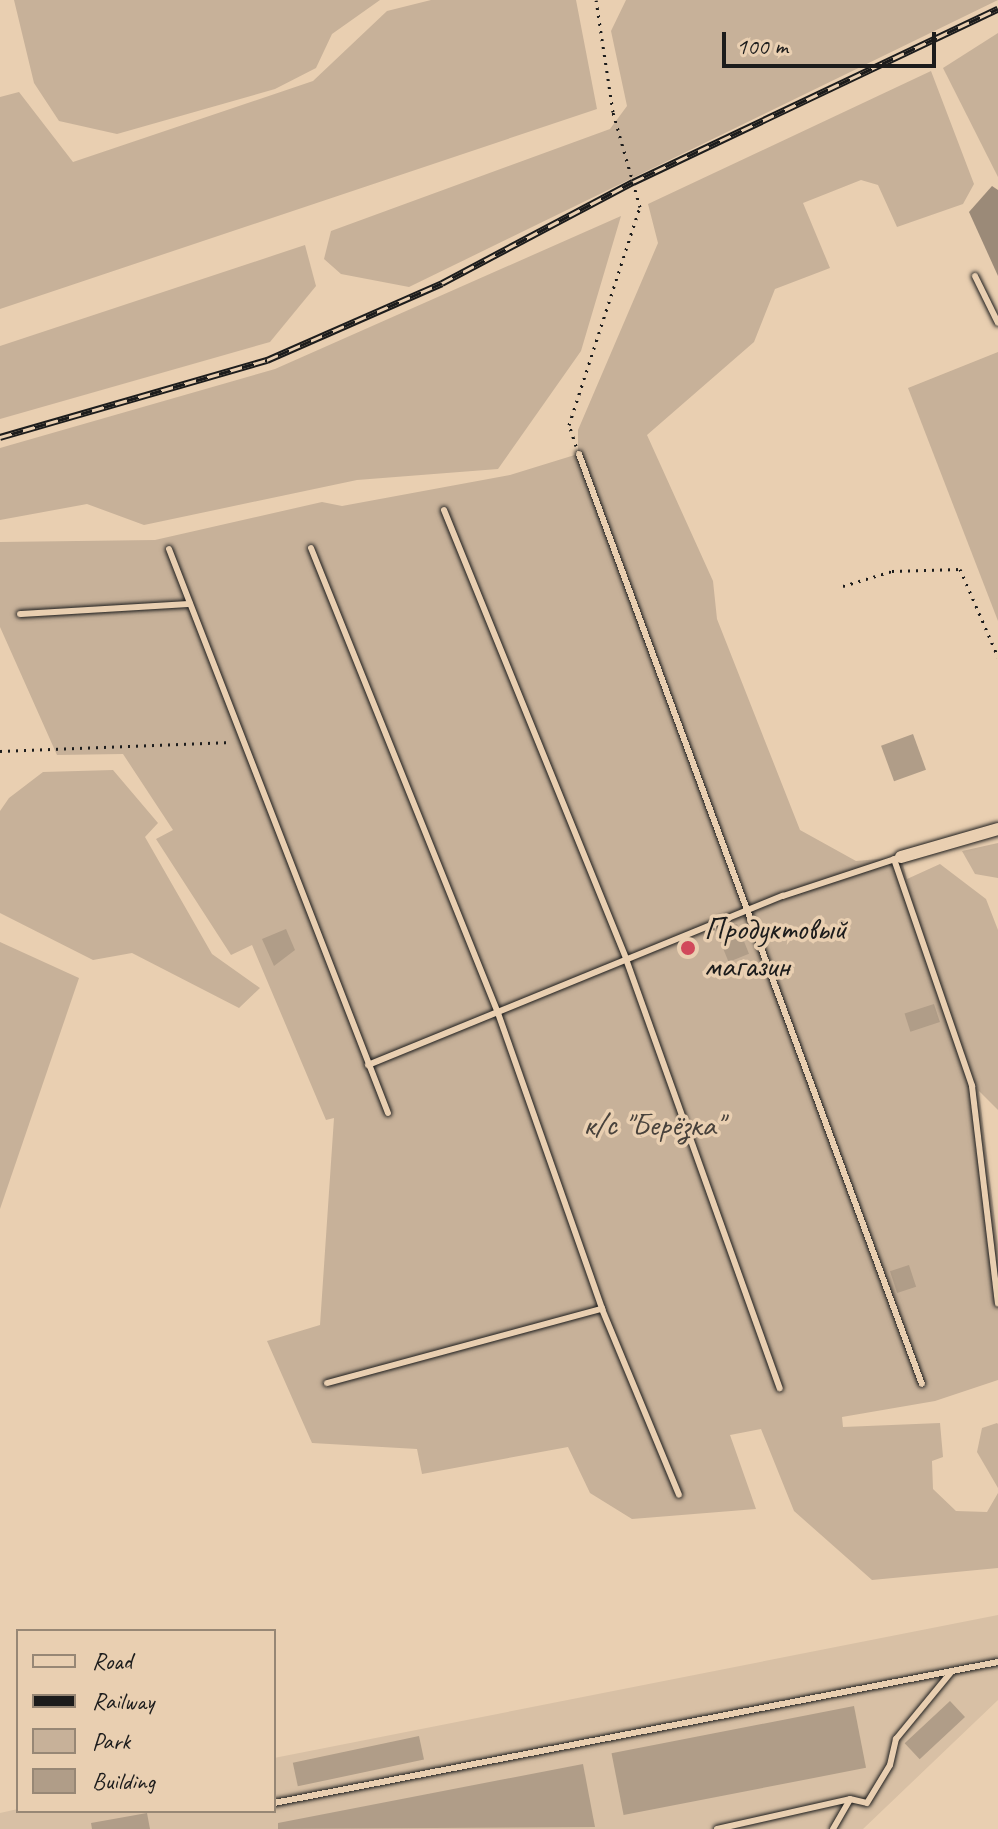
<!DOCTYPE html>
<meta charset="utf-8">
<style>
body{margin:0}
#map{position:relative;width:998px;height:1829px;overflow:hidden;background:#e9cfb1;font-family:Caveat,sans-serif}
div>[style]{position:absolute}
.built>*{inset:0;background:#d8c0a5}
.green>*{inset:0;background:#c7b199}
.water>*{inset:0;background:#9b8a78}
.building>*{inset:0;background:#b09d88;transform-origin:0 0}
.path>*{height:3px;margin-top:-1.5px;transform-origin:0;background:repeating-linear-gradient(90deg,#1c1c1c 0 2px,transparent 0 8px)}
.roads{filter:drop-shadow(0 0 2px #1c1c1c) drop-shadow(0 0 2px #1c1c1c)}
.service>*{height:6px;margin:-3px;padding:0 3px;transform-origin:3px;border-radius:3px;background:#e9cfb1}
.minor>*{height:12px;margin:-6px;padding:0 6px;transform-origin:6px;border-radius:6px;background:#e9cfb1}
.rail>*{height:7px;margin-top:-3.5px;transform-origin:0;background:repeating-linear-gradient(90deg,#e9cfb1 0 12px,#1c1c1c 0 24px);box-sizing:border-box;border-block:2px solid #1c1c1c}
.dots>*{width:22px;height:22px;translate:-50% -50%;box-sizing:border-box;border:4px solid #e9cfb1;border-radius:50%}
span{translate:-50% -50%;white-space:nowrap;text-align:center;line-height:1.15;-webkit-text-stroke:7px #e9cfb1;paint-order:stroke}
.poi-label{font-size:32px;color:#1c1c1c}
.left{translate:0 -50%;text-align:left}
.park-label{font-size:32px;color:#47413b}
.legend{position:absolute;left:16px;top:1629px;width:260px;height:184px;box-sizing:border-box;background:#e9cfb1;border:2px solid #978775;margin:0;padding:10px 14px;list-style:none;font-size:24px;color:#1c1c1c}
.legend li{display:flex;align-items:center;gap:16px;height:40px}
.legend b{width:40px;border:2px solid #978775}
.scale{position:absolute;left:722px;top:32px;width:214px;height:36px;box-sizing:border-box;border:4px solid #1c1c1c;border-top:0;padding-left:10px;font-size:24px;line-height:28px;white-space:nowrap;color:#1c1c1c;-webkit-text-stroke:6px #e9cfb1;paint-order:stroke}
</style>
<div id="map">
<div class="built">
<i style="clip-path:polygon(998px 1615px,998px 1700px,863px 1829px,0 1829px,0 1813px,18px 1809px,274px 1811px,274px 1758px)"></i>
</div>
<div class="green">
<i style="clip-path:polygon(14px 0,380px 0,332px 34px,316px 68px,275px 89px,117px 134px,59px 121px,34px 83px)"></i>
<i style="clip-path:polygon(431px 0,576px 0,597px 109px,0 309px,0 97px,19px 92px,73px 162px,313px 81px,387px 11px)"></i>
<i style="clip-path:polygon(626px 0,998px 0,409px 287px,341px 274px,324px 259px,331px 231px,610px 129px,627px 106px,611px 31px)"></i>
<i style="clip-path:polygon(998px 33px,998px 177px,943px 68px)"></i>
<i style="clip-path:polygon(931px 71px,974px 184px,963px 204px,897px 227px,878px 185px,861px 180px,803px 203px,830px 268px,775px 289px,754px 342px,647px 435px,713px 581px,717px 619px,800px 830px,856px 861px,901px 857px,907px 879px,940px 864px,986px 899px,998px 930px,998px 1110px,979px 1091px,998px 1245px,998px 1380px,935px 1401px,842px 1417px,843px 1427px,940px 1423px,943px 1457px,932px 1461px,933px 1489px,956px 1511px,987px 1512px,998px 1493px,998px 1568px,872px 1580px,794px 1511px,761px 1429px,730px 1435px,756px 1509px,632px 1519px,590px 1493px,568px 1447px,422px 1474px,417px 1449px,312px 1443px,267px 1341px,320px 1325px,334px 1118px,326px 1120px,252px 945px,231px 955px,156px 839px,173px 830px,123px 754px,57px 755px,0 627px,0 542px,155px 540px,322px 502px,342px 506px,510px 475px,578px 454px,578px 430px,658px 243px,648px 204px)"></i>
<i style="clip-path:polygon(621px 216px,581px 351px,498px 469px,357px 480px,144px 525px,87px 504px,0 520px,0 448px,275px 369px)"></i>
<i style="clip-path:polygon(305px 245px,316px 286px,270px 342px,0 419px,0 346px)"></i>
<i style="clip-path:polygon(998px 352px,998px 621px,908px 388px)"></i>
<i style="clip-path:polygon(113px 770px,158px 823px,145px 837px,212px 954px,260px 988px,239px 1008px,132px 953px,93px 960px,0 913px,0 811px,9px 798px,43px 772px)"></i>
<i style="clip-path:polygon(998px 843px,998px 878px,975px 874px,962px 851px)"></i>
<i style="clip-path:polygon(0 942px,79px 978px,0 1209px)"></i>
<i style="clip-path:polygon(997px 1423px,998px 1424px,998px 1488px,977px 1452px,982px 1428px)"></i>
</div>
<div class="water">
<i style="clip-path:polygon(992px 186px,998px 190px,998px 276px,969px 212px)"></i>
</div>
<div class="building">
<i style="left:913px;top:734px;width:38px;height:34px;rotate:70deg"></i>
<i style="left:737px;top:924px;width:32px;height:22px;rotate:68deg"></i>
<i style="clip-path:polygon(286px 929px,295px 950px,274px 966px,262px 939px)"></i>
<i style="left:934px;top:1004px;width:19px;height:31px;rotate:72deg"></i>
<i style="left:909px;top:1265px;width:23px;height:20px;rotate:72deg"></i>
<i style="left:950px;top:1701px;width:22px;height:62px;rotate:47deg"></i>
<i style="left:854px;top:1706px;width:63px;height:247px;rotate:79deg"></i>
<i style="left:419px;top:1736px;width:24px;height:129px;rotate:78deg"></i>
<i style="clip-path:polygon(583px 1764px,595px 1827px,278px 1829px,278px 1823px)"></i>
<i style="clip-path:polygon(147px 1813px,150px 1829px,92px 1829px,91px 1823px)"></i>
</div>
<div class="path">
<i style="left:576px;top:446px;width:22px;rotate:-108deg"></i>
<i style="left:569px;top:425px;width:229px;rotate:-72deg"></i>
<i style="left:640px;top:207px;width:99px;rotate:-105.9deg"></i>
<i style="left:613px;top:112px;width:113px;rotate:-98.6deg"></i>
<i style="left:843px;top:586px;width:51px;rotate:-17deg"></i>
<i style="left:892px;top:571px;width:68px;rotate:-1.7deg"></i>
<i style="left:960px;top:569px;width:96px;rotate:66.6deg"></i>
<i style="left:0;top:751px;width:232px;rotate:-2.2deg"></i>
</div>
<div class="roads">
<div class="service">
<i style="left:975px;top:276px;width:52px;rotate:63.9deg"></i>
<i style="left:579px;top:454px;width:991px;rotate:69.76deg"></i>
<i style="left:444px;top:510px;width:484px;rotate:67.9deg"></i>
<i style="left:626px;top:959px;width:456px;rotate:70.3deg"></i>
<i style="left:311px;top:548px;width:501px;rotate:68.09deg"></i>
<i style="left:498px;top:1013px;width:314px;rotate:70.6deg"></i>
<i style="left:602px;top:1309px;width:201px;rotate:67.5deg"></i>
<i style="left:169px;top:549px;width:605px;rotate:68.78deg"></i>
<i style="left:20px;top:614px;width:170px;rotate:-3.4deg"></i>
<i style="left:894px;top:859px;width:240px;rotate:71deg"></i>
<i style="left:972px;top:1086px;width:219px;rotate:83.2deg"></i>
<i style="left:368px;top:1065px;width:448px;rotate:-22.2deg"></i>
<i style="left:783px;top:896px;width:124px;rotate:-18.3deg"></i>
<i style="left:327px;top:1383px;width:285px;rotate:-15.1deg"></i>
<i style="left:274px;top:1803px;width:738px;rotate:-11.02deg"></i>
<i style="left:717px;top:1829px;width:136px;rotate:-12.7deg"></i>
<i style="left:850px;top:1799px;width:17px;rotate:13deg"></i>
<i style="left:867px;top:1803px;width:44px;rotate:-58.8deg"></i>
<i style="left:890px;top:1765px;width:27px;rotate:-77deg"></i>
<i style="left:896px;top:1739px;width:88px;rotate:-50.5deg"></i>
<i style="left:833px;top:1829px;width:34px;rotate:-60deg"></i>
</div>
<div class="minor">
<i style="left:901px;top:857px;width:101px;rotate:-16.1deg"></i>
</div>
</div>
<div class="rail">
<i style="left:0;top:437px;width:278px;rotate:-16.1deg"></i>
<i style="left:267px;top:360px;width:191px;rotate:-23.7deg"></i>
<i style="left:442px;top:283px;width:216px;rotate:-27.9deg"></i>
<i style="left:633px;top:182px;width:404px;rotate:-25.4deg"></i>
</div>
<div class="dots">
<i style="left:688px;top:948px;background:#d1495b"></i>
</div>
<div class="poi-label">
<span class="left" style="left:704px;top:948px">Продуктовый<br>магазин</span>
</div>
<div class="park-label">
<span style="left:653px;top:1125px">к/с "Берёзка"</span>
</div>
<ul class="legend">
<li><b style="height:10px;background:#e9cfb1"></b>Road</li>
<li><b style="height:10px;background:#1c1c1c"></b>Railway</li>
<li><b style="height:22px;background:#c7b199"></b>Park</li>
<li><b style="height:22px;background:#b09d88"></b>Building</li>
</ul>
<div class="scale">100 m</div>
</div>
